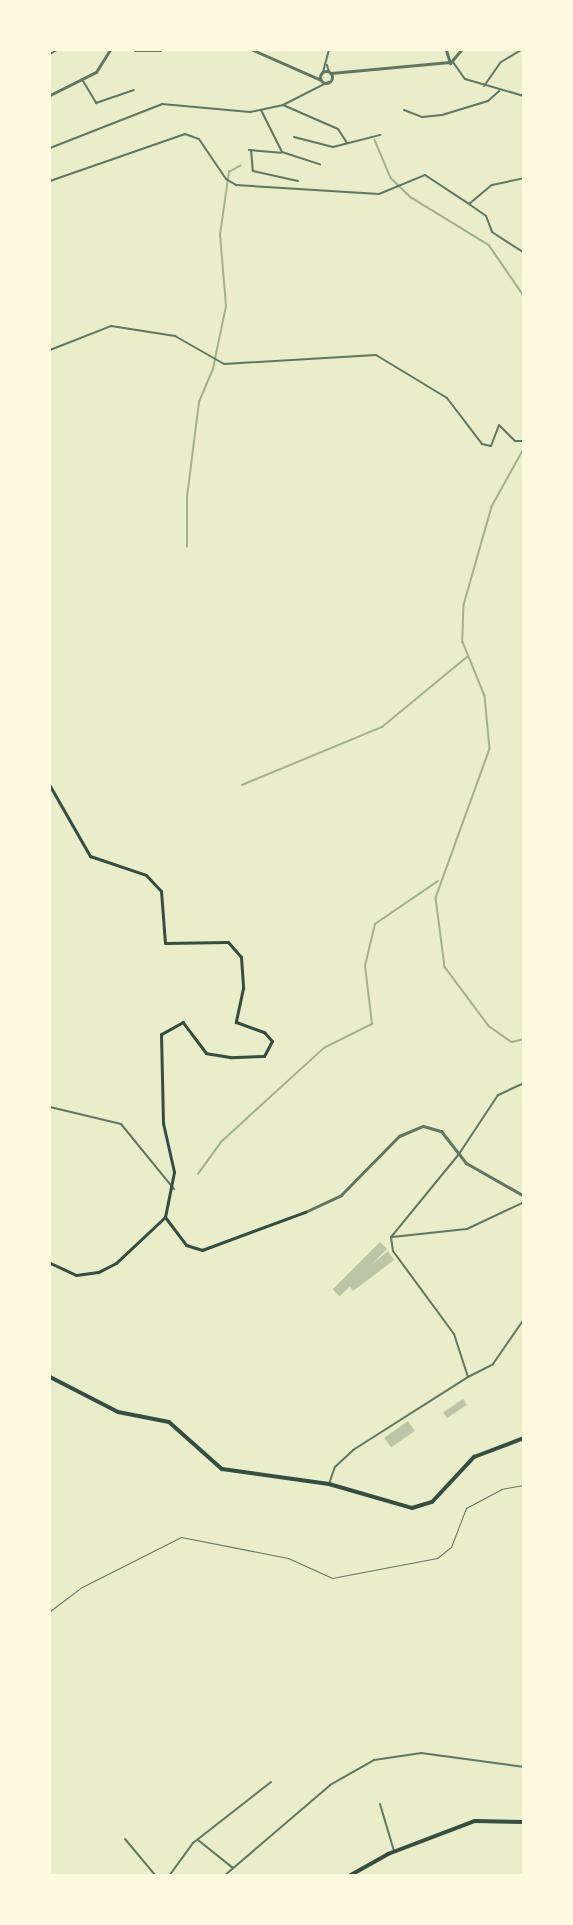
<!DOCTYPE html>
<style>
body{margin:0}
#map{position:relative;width:573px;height:1925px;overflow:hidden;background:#e9edc9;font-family:"Source Sans 3",sans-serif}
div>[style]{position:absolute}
.stream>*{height:1.5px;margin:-0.75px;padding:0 0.75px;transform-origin:0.75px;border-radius:0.75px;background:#a3b18a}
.building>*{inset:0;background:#bcc5a7;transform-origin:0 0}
.service>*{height:1px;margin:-0.5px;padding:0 0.5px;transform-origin:0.5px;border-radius:0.5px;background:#617663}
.minor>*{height:2px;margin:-1px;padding:0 1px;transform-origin:1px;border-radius:1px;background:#617663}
.tertiary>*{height:3px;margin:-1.5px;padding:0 1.5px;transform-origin:1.5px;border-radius:1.5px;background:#617663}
.tertiary>.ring{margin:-1.5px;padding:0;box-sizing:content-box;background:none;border:3px solid #617663;border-radius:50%}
.secondary>*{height:3px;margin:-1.5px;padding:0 1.5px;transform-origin:1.5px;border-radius:1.5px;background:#344e41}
.primary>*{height:4px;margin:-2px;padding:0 2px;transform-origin:2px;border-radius:2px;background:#344e41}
span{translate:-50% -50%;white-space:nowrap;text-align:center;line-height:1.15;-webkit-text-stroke:5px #fefae0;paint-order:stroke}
.frame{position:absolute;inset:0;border:51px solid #fefae0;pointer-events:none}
</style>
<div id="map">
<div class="stream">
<i style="left:375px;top:140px;width:41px;rotate:67.2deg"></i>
<i style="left:391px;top:178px;width:29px;rotate:44deg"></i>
<i style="left:412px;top:198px;width:90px;rotate:31.4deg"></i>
<i style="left:489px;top:245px;width:62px;rotate:55.5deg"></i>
<i style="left:524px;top:449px;width:66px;rotate:118.9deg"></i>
<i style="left:492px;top:507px;width:102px;rotate:105.9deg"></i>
<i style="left:464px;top:605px;width:37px;rotate:92deg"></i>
<i style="left:463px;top:642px;width:58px;rotate:67.8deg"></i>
<i style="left:485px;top:696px;width:53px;rotate:84.6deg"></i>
<i style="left:490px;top:749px;width:158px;rotate:109.9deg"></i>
<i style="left:436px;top:898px;width:70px;rotate:82.6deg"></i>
<i style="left:445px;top:967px;width:74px;rotate:53.3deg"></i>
<i style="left:489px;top:1026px;width:28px;rotate:35deg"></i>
<i style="left:512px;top:1042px;width:12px;rotate:-14deg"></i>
<i style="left:187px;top:547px;width:50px;rotate:-90deg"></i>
<i style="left:187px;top:497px;width:96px;rotate:-82.8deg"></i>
<i style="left:199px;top:402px;width:36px;rotate:-67deg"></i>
<i style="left:213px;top:369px;width:64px;rotate:-78.3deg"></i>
<i style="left:226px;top:306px;width:71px;rotate:-94.8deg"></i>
<i style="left:220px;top:235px;width:64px;rotate:-81.9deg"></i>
<i style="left:229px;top:172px;width:13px;rotate:-29deg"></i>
<i style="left:242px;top:785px;width:152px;rotate:-22.5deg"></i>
<i style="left:382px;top:727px;width:110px;rotate:-39.5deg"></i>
<i style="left:198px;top:1174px;width:39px;rotate:-54deg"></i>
<i style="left:221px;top:1142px;width:139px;rotate:-42.4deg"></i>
<i style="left:324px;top:1048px;width:54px;rotate:-26.6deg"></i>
<i style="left:372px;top:1024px;width:58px;rotate:-96.9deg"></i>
<i style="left:365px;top:966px;width:43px;rotate:-76.6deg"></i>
<i style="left:375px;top:924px;width:76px;rotate:-34.3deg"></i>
</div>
<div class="building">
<i style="left:380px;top:1242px;width:10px;height:67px;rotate:45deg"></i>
<i style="clip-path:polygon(388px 1251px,394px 1260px,353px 1291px,348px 1284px)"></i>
<i style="left:463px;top:1399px;width:7px;height:24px;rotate:56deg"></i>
<i style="left:408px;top:1421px;width:12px;height:29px;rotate:55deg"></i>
</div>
<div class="service">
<i style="left:50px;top:1611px;width:40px;rotate:-37deg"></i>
<i style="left:82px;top:1587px;width:111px;rotate:-26.8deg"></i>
<i style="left:181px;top:1537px;width:109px;rotate:11.1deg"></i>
<i style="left:288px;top:1558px;width:48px;rotate:24.4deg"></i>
<i style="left:332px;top:1578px;width:107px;rotate:-10.8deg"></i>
<i style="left:437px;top:1558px;width:18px;rotate:-38deg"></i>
<i style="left:451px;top:1547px;width:42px;rotate:-69deg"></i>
<i style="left:466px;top:1508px;width:40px;rotate:-28deg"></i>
<i style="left:501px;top:1489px;width:23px;rotate:-10deg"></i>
</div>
<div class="minor">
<i style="left:50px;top:54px;width:8px;rotate:-30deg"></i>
<i style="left:453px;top:62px;width:21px;rotate:55deg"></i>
<i style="left:465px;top:79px;width:61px;rotate:16.1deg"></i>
<i style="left:327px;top:65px;width:7px;rotate:74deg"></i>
<i style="left:323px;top:72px;width:23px;rotate:-75deg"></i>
<i style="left:83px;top:81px;width:26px;rotate:59deg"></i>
<i style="left:96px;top:103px;width:40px;rotate:-18.9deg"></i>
<i style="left:484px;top:86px;width:29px;rotate:-55deg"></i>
<i style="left:501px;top:62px;width:23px;rotate:-31deg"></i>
<i style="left:283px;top:105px;width:60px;rotate:23.6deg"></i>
<i style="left:338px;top:129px;width:17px;rotate:57deg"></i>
<i style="left:261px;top:110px;width:47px;rotate:63.4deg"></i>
<i style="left:282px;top:152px;width:40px;rotate:18deg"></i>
<i style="left:404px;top:110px;width:19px;rotate:21deg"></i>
<i style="left:422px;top:117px;width:20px;rotate:-6deg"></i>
<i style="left:442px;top:115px;width:48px;rotate:-16.9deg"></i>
<i style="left:488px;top:101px;width:15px;rotate:-42deg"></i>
<i style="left:294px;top:137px;width:40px;rotate:14.4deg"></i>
<i style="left:333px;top:147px;width:49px;rotate:-14.3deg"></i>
<i style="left:50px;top:148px;width:120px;rotate:-21.4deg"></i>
<i style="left:162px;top:104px;width:88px;rotate:5.2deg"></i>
<i style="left:250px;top:112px;width:34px;rotate:-12deg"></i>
<i style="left:283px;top:105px;width:51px;rotate:-27.1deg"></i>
<i style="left:249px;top:150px;width:32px;rotate:5deg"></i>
<i style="left:251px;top:150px;width:21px;rotate:85deg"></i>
<i style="left:253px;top:171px;width:46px;rotate:12.5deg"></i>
<i style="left:50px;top:181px;width:143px;rotate:-19.2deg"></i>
<i style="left:185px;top:134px;width:15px;rotate:20deg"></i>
<i style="left:199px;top:139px;width:48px;rotate:56deg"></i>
<i style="left:226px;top:179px;width:12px;rotate:31deg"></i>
<i style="left:236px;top:185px;width:143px;rotate:3.6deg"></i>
<i style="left:379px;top:194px;width:50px;rotate:-22.4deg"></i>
<i style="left:425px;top:175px;width:53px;rotate:33.4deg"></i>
<i style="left:469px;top:204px;width:30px;rotate:-40deg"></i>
<i style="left:492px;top:185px;width:33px;rotate:-12deg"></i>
<i style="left:469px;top:204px;width:21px;rotate:35deg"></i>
<i style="left:486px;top:216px;width:17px;rotate:69deg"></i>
<i style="left:492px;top:232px;width:38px;rotate:33deg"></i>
<i style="left:50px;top:350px;width:66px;rotate:-21.5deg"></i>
<i style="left:111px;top:326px;width:65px;rotate:8.9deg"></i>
<i style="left:175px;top:336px;width:56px;rotate:29.7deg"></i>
<i style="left:224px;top:364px;width:152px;rotate:-3.4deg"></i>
<i style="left:376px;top:355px;width:83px;rotate:31.2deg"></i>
<i style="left:447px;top:398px;width:58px;rotate:52.7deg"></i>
<i style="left:482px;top:444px;width:9px;rotate:13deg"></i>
<i style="left:491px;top:446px;width:22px;rotate:-69deg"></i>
<i style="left:499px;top:425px;width:23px;rotate:45deg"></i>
<i style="left:515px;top:441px;width:9px"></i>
<i style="left:524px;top:1083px;width:29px;rotate:155deg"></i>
<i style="left:498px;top:1095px;width:71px;rotate:123.5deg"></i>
<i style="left:459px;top:1154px;width:107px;rotate:129.3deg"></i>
<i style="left:391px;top:1237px;width:14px;rotate:82deg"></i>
<i style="left:393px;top:1251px;width:103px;rotate:53.7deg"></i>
<i style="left:454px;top:1334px;width:45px;rotate:72deg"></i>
<i style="left:468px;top:1377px;width:28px;rotate:-27deg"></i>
<i style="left:493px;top:1364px;width:55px;rotate:-55.4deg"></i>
<i style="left:50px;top:1107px;width:73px;rotate:13.5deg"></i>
<i style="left:121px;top:1124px;width:84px;rotate:50.8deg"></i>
<i style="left:392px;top:1237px;width:75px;rotate:-6.1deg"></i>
<i style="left:467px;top:1229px;width:63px;rotate:-25.3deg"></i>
<i style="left:329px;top:1484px;width:18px;rotate:-71deg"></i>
<i style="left:335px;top:1467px;width:25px;rotate:-43deg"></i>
<i style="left:353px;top:1450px;width:136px;rotate:-32.4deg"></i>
<i style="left:380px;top:1804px;width:49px;rotate:73.4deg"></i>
<i style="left:125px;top:1839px;width:48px;rotate:50deg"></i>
<i style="left:198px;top:1840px;width:45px;rotate:38.7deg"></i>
<i style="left:169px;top:1876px;width:41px;rotate:-54deg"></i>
<i style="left:193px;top:1843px;width:99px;rotate:-38deg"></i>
<i style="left:224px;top:1876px;width:140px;rotate:-40.6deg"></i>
<i style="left:330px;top:1785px;width:51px;rotate:-29.6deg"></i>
<i style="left:374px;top:1760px;width:48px;rotate:-8.5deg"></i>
<i style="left:421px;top:1753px;width:104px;rotate:7.7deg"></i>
</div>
<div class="tertiary">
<i style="left:135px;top:50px;width:25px"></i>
<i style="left:253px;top:50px;width:74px;rotate:23.8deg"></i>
<i style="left:446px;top:50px;width:14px;rotate:73deg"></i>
<i style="left:450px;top:63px;width:17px;rotate:-50deg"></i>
<i class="ring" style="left:320px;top:71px;width:9px;height:9px"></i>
<i style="left:331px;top:73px;width:119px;rotate:-5.3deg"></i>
<i style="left:50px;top:95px;width:51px;rotate:-26.6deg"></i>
<i style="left:96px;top:72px;width:26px;rotate:-58deg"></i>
<i style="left:305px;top:1212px;width:40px;rotate:-25deg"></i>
<i style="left:341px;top:1195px;width:83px;rotate:-45.5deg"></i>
<i style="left:399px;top:1136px;width:26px;rotate:-23deg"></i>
<i style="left:423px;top:1126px;width:19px;rotate:16deg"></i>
<i style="left:441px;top:1131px;width:41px;rotate:52deg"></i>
<i style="left:466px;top:1163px;width:67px;rotate:29.6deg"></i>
</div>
<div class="secondary">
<i style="left:50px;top:786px;width:81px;rotate:60.3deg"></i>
<i style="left:90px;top:856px;width:59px;rotate:18.7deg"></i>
<i style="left:146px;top:875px;width:22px;rotate:47deg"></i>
<i style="left:161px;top:891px;width:52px;rotate:85.6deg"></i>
<i style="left:165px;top:943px;width:63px;rotate:-0.9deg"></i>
<i style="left:228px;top:942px;width:20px;rotate:49deg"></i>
<i style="left:241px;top:957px;width:31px;rotate:86deg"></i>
<i style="left:243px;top:988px;width:35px;rotate:102deg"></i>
<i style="left:236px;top:1022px;width:30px;rotate:20deg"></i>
<i style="left:264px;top:1032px;width:12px;rotate:48deg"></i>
<i style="left:272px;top:1041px;width:17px;rotate:118deg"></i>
<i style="left:264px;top:1056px;width:34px;rotate:178deg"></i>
<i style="left:230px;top:1057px;width:24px;rotate:-171deg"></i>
<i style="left:206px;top:1053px;width:39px;rotate:-127deg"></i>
<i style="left:183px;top:1022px;width:25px;rotate:151deg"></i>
<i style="left:161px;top:1034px;width:89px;rotate:88.7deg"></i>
<i style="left:163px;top:1123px;width:50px;rotate:77.3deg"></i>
<i style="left:174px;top:1172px;width:46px;rotate:101.3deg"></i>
<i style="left:165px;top:1217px;width:67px;rotate:136.8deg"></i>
<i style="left:116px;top:1263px;width:20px;rotate:153deg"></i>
<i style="left:98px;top:1272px;width:22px;rotate:172deg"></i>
<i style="left:76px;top:1275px;width:29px;rotate:-155deg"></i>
<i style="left:165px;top:1217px;width:35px;rotate:53deg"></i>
<i style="left:186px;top:1245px;width:17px;rotate:17deg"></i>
<i style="left:202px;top:1250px;width:110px;rotate:-20.3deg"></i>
</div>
<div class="primary">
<i style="left:50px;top:1377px;width:76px;rotate:27.2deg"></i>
<i style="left:118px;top:1412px;width:52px;rotate:11.1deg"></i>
<i style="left:169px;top:1422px;width:71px;rotate:41.6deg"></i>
<i style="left:222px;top:1469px;width:108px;rotate:8deg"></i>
<i style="left:329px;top:1484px;width:86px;rotate:16.1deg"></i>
<i style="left:412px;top:1508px;width:21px;rotate:-17deg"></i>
<i style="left:432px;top:1502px;width:62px;rotate:-47deg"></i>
<i style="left:474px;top:1457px;width:53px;rotate:-20.8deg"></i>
<i style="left:349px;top:1876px;width:45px;rotate:-29.4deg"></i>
<i style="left:388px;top:1854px;width:93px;rotate:-20.8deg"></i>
<i style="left:475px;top:1821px;width:49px;rotate:1.2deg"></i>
</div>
<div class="frame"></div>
</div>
